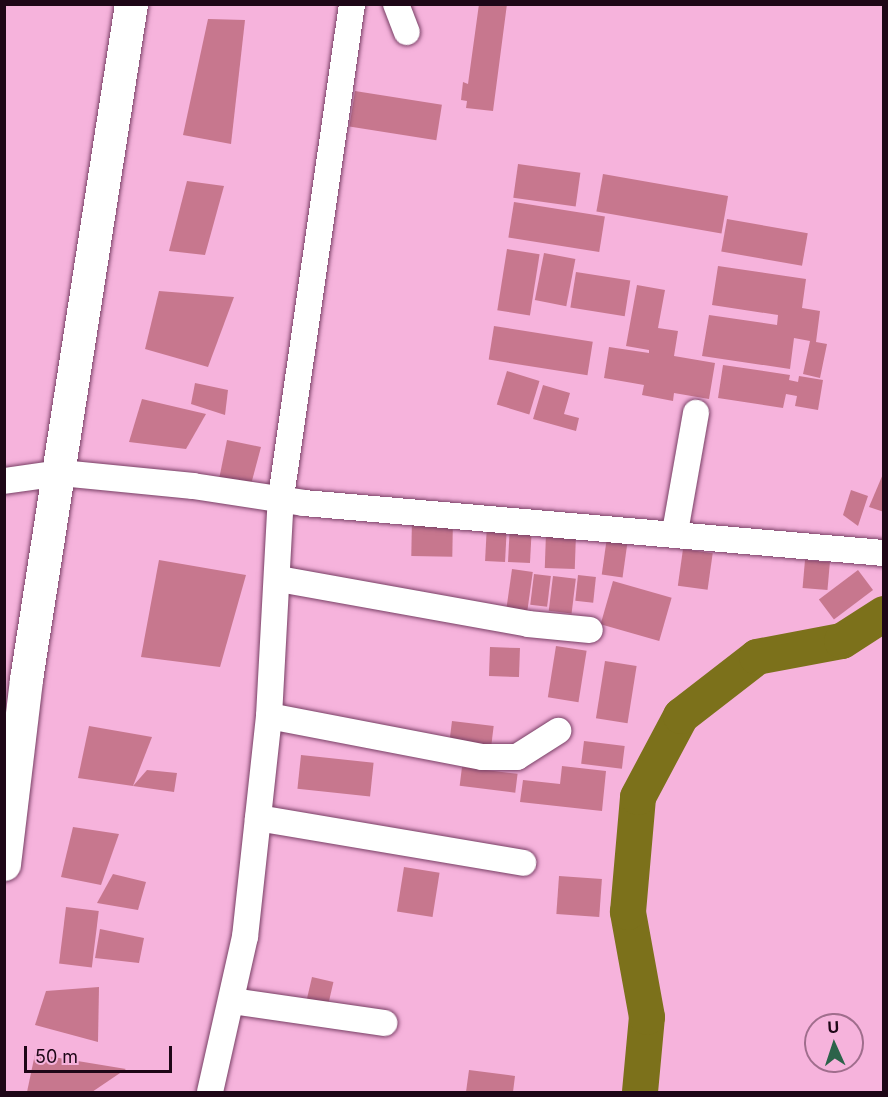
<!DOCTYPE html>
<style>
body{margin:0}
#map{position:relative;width:888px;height:1097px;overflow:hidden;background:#f6b3dc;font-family:Inter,sans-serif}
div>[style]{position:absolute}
.river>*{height:36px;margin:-18px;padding:0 18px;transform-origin:18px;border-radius:18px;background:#7c711b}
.building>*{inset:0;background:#c7778e;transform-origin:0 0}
.roads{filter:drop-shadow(0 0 2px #783f65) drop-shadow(0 0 2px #783f65)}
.minor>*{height:26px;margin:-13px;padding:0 13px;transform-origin:13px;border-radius:13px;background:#fff}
.major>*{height:33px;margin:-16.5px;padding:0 16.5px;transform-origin:16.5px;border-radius:16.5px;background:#fff}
span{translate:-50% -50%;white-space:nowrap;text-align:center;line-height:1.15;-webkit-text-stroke:6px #f6b3dc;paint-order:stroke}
.frame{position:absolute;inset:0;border:6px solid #1e0717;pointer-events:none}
.north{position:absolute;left:804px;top:1013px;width:60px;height:60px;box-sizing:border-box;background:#f6b3dc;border:2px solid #a06e8d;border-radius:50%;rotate:357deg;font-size:16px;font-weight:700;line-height:24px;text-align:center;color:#1e0717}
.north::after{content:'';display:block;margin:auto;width:21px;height:27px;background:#2c634a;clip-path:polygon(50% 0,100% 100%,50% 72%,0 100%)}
.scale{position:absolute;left:24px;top:1046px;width:148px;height:27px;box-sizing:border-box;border:3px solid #1e0717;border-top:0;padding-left:8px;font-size:18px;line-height:21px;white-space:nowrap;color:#1e0717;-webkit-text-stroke:4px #f6b3dc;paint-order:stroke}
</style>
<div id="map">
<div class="river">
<i style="left:640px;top:1092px;width:75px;rotate:-84.7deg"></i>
<i style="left:647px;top:1017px;width:107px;rotate:-100.3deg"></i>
<i style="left:628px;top:912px;width:115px;rotate:-85deg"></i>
<i style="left:638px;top:797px;width:92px;rotate:-62deg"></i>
<i style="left:681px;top:716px;width:96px;rotate:-37.8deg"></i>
<i style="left:757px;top:657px;width:86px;rotate:-10.7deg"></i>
<i style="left:842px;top:641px;width:50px;rotate:-32.7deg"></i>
</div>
<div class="building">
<i style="clip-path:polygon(479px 4px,507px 4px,493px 111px,466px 108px,467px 101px,461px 100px,463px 82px,468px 84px)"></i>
<i style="clip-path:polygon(208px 19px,245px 20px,231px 144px,183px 135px)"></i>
<i style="left:355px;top:91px;width:88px;height:36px;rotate:9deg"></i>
<i style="left:518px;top:164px;width:63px;height:34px;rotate:8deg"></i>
<i style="left:603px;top:174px;width:127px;height:38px;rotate:10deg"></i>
<i style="clip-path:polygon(187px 181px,224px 186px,205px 255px,169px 251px)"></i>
<i style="left:514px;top:202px;width:92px;height:36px;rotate:9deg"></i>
<i style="left:727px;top:219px;width:82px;height:33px;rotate:10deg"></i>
<i style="left:507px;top:249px;width:33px;height:62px;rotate:9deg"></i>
<i style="left:544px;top:253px;width:32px;height:48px;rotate:11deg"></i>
<i style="clip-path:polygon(718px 266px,806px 279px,802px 308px,820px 311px,816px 342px,827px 344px,820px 378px,803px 374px,810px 341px,794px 338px,790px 369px,702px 356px,709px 315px,777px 325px,778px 315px,712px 305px)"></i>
<i style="left:576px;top:272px;width:55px;height:36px;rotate:9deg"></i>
<i style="clip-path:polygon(637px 285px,665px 290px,658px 328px,678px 331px,674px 356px,715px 363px,709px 399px,674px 393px,673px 401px,642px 395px,644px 385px,604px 378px,609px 347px,649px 353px,649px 350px,626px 346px)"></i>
<i style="clip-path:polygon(159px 291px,234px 297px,208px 367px,145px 349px)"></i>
<i style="left:494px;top:326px;width:100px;height:34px;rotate:9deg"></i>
<i style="clip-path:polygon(723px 365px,790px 375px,789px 380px,798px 382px,799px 376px,823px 380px,818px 410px,795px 406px,797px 396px,786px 394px,783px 408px,718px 398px)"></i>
<i style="left:507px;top:371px;width:34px;height:35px;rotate:17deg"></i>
<i style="clip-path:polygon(195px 383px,228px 390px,225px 415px,191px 404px)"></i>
<i style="clip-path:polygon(543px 385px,570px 393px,564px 414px,579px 418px,576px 431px,533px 419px)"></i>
<i style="clip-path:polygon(142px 399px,206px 414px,186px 449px,129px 442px)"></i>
<i style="clip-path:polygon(227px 440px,261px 447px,249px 492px,217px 489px)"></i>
<i style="clip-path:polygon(883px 474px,884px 474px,884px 512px,869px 507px)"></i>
<i style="clip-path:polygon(851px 490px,868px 496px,858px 526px,843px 515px)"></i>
<i style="left:412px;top:516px;width:41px;height:40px;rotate:1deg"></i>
<i style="left:487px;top:524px;width:20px;height:37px;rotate:3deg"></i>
<i style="left:510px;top:524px;width:22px;height:38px;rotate:3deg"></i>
<i style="left:608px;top:530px;width:21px;height:45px;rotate:8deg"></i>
<i style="left:546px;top:533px;width:30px;height:35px;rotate:2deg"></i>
<i style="left:683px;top:549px;width:30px;height:37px;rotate:8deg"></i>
<i style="clip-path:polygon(159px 560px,246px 575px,220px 667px,141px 657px)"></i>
<i style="left:805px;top:560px;width:25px;height:28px;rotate:5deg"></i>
<i style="left:512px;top:569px;width:21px;height:42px;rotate:8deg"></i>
<i style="left:858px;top:570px;width:25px;height:49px;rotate:53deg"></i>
<i style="left:534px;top:574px;width:17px;height:31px;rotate:7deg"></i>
<i style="left:578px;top:575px;width:18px;height:26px;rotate:6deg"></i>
<i style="left:553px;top:576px;width:23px;height:35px;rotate:7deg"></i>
<i style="left:613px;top:581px;width:61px;height:45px;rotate:16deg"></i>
<i style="left:556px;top:646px;width:31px;height:52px;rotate:9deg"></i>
<i style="left:490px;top:647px;width:30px;height:29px;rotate:2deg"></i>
<i style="left:605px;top:661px;width:32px;height:58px;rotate:9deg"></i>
<i style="left:452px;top:721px;width:42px;height:23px;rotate:7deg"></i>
<i style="clip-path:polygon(89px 726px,152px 737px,133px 786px,78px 778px)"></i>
<i style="left:584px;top:741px;width:41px;height:23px;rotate:7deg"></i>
<i style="left:301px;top:755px;width:73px;height:34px;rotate:6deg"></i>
<i style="clip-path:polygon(562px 766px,606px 771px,602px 811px,520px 802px,523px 780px,560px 784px)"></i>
<i style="left:462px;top:767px;width:56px;height:19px;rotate:7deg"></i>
<i style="clip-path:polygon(147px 770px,177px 773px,174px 792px,133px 786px)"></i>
<i style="clip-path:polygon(73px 827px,119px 834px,101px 885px,61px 877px)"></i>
<i style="left:404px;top:867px;width:36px;height:45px;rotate:9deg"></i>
<i style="clip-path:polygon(113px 874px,146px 882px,138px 910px,97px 903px)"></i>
<i style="left:559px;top:876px;width:43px;height:38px;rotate:4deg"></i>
<i style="left:66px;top:907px;width:33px;height:57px;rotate:7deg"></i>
<i style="clip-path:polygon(100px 929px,144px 938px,139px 963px,95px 958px)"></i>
<i style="left:312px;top:977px;width:22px;height:25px;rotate:13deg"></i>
<i style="clip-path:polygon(99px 987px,98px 1042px,35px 1025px,46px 991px)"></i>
<i style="clip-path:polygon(35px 1054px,126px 1069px,92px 1092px,27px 1092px)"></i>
<i style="clip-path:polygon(469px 1070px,515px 1076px,513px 1092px,466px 1092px)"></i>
</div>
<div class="roads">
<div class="minor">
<i style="left:396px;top:4px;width:30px;rotate:69deg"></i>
<i style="left:4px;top:481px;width:58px;rotate:-8deg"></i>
<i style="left:61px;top:473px;width:133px;rotate:5.6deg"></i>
<i style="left:193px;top:486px;width:112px;rotate:8.7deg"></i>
<i style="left:304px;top:503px;width:582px;rotate:4.93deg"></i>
<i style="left:675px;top:532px;width:121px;rotate:-80deg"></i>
<i style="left:279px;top:579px;width:253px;rotate:10.2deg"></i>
<i style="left:528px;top:624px;width:62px;rotate:5.5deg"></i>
<i style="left:269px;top:716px;width:217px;rotate:10.9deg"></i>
<i style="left:482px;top:757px;width:35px"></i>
<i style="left:517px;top:757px;width:49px;rotate:-32.4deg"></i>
<i style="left:258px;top:818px;width:269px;rotate:9.6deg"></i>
<i style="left:232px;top:1001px;width:154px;rotate:8.2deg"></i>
<i style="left:210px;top:1092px;width:159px;rotate:-77.3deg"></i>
<i style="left:245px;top:937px;width:222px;rotate:-83.8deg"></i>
<i style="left:269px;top:716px;width:219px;rotate:-86.9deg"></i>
<i style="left:281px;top:497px;width:498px;rotate:-81.8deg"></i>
</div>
<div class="major">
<i style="left:4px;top:864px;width:186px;rotate:-83.2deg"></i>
<i style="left:26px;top:679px;width:683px;rotate:-81.16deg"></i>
</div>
</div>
<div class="frame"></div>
<div class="north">U</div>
<div class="scale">50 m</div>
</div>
